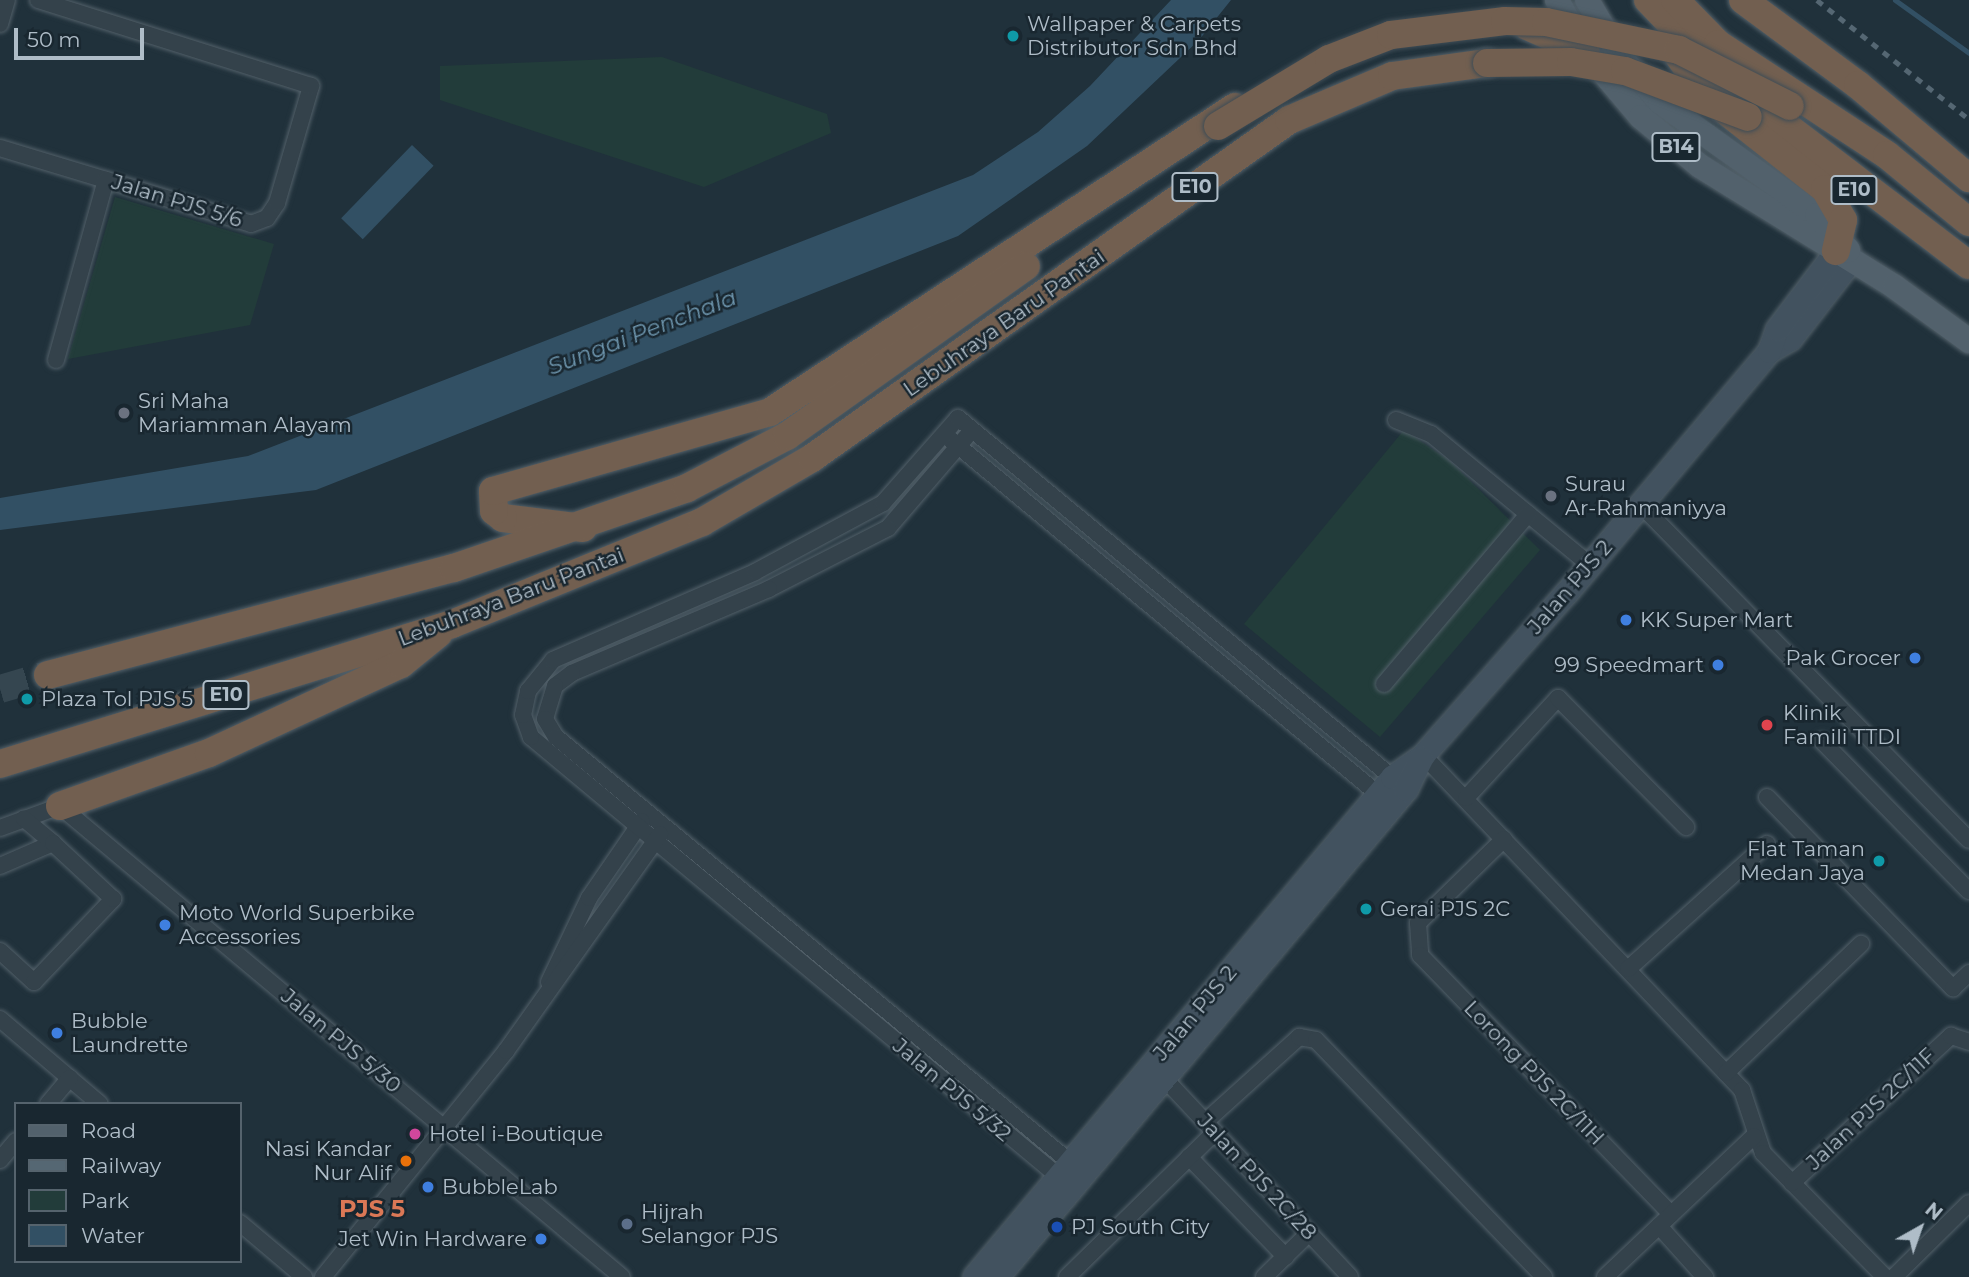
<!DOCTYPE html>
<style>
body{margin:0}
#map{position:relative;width:1969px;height:1277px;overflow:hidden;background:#20313b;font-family:Montserrat,sans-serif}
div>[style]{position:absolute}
.green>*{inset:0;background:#223c3a}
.water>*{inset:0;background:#325064;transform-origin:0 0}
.stream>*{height:5px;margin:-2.5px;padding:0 2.5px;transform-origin:2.5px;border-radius:2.5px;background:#325064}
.highway-tunnel>*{height:28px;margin-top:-14px;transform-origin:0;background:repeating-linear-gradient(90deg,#354650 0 28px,transparent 0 42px)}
.roads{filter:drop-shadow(0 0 2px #526069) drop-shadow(0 0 2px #526069)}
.street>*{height:16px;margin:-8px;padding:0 8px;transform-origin:8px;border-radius:8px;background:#34424b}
.secondary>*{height:23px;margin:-11.5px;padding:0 11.5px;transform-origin:11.5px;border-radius:11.5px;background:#42525f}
.primary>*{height:24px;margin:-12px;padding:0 12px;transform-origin:12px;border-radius:12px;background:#52616c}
.highway>*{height:28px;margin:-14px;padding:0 14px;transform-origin:14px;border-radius:14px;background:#725f50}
.rail>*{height:5px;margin-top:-2.5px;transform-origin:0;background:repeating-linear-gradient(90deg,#556773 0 7px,transparent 0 14px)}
.bridges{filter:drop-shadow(0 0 2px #3f4d56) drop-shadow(0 0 2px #3f4d56)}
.highway-bridge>*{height:28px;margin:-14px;padding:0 14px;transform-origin:14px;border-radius:14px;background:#725f50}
.dots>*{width:19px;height:19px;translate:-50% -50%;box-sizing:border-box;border:4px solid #192730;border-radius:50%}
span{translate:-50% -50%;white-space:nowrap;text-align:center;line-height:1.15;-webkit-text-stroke:5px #192730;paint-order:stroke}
.shield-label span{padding:2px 5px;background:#192730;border:2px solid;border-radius:5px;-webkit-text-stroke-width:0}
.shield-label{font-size:19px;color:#afbdc8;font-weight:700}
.poi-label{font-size:21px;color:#afbdc8}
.left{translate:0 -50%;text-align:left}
.right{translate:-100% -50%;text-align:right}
.street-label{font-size:21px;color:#afbdc8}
.water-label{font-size:23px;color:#6d95ad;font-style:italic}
.quarter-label{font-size:24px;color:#db7856;font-weight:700}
.legend{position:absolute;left:14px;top:1102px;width:228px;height:161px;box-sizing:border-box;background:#192730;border:2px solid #55636d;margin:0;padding:9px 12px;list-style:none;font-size:21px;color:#afbdc8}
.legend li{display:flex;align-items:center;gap:14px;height:35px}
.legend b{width:35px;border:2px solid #55636d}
.north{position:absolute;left:1885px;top:1193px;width:70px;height:70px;-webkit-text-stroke:5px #192730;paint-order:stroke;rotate:40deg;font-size:19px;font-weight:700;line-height:28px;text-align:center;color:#afbdc8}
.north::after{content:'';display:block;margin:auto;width:24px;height:32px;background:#afbdc8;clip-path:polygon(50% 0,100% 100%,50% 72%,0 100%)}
.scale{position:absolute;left:14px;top:28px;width:130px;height:32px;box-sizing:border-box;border:4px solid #afbdc8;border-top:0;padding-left:9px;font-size:21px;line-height:24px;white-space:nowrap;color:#afbdc8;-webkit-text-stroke:5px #192730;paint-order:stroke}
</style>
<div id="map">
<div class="green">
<i style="clip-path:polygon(662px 57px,827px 114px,831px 133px,704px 187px,440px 100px,440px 66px)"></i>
<i style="clip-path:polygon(115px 197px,274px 244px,250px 325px,68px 359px)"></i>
<i style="clip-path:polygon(1404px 430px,1450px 461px,1540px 550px,1380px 737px,1244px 624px)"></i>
</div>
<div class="water">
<i style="clip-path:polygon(1171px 0,1231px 0,1199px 40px,1087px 146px,958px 236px,316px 490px,0 530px,0 498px,248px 456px,973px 175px,1038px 132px,1090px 86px)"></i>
<i style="left:412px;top:145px;width:30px;height:102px;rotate:44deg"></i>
</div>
<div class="stream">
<i style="left:1895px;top:0;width:91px;rotate:35.6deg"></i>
</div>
<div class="highway-tunnel">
<i style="left:0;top:689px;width:50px;rotate:-16.3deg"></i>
</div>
<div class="roads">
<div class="street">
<i style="left:0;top:24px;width:25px;rotate:-74deg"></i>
<i style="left:0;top:148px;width:262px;rotate:16.8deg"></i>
<i style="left:251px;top:224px;width:17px;rotate:-21deg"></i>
<i style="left:267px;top:218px;width:18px;rotate:-56deg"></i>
<i style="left:277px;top:203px;width:122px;rotate:-73.8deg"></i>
<i style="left:311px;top:86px;width:286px;rotate:-162.5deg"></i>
<i style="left:56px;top:360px;width:187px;rotate:-74.5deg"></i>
<i style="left:1396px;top:420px;width:38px;rotate:22deg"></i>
<i style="left:1431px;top:434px;width:206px;rotate:39.5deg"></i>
<i style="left:972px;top:430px;width:129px;rotate:130.6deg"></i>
<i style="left:888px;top:528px;width:134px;rotate:152.9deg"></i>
<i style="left:769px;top:589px;width:214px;rotate:156.9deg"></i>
<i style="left:572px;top:673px;width:21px;rotate:143deg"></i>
<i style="left:555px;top:686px;width:34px;rotate:107deg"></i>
<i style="left:545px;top:719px;width:21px;rotate:59deg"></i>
<i style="left:556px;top:737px;width:676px;rotate:39.6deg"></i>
<i style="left:951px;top:440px;width:562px;rotate:39.66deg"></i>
<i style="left:1640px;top:504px;width:470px;rotate:45.6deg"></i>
<i style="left:1384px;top:684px;width:223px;rotate:-49.7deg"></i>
<i style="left:1822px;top:741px;width:210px;rotate:45.6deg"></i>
<i style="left:1423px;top:755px;width:463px;rotate:46.4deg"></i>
<i style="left:1742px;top:1090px;width:66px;rotate:71.6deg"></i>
<i style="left:1763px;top:1153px;width:174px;rotate:45.5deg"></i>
<i style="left:1767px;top:797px;width:267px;rotate:45.8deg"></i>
<i style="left:1953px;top:988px;width:22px;rotate:-43deg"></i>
<i style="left:1466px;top:798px;width:136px;rotate:-47.4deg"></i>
<i style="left:1558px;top:698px;width:182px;rotate:45.2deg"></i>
<i style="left:0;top:828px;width:64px;rotate:-20.1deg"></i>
<i style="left:60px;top:806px;width:733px;rotate:39.97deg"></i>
<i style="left:1504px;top:839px;width:120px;rotate:135.7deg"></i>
<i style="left:1418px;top:923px;width:32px;rotate:86deg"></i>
<i style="left:1420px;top:955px;width:361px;rotate:45.9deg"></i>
<i style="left:0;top:866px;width:58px;rotate:-23.5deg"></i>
<i style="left:53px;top:843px;width:38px;rotate:-140deg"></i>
<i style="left:0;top:951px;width:46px;rotate:42.4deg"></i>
<i style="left:34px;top:982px;width:115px;rotate:-46.4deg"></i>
<i style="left:113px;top:899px;width:82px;rotate:-137deg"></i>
<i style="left:1628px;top:969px;width:187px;rotate:-42deg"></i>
<i style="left:549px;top:982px;width:93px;rotate:-64.5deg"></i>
<i style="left:589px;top:898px;width:93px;rotate:-55.5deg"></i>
<i style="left:0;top:1019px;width:131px;rotate:40.4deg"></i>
<i style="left:1726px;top:1073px;width:187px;rotate:-43.7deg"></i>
<i style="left:1164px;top:1078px;width:272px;rotate:46.9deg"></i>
<i style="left:48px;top:1104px;width:34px;rotate:-50deg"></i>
<i style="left:1205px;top:1122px;width:127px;rotate:-42.1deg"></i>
<i style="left:1299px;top:1037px;width:17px;rotate:10deg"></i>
<i style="left:1316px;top:1040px;width:329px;rotate:46.1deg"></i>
<i style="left:1189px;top:1157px;width:139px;rotate:45.9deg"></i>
<i style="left:0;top:1160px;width:25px;rotate:-50deg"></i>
<i style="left:1064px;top:1181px;width:694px;rotate:-140.21deg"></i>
<i style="left:531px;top:737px;width:23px;rotate:-110deg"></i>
<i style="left:523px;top:715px;width:25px;rotate:-78deg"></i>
<i style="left:528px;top:691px;width:40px;rotate:-51deg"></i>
<i style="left:553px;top:660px;width:220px;rotate:-23.5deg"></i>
<i style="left:755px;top:572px;width:145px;rotate:-28.3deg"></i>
<i style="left:883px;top:503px;width:113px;rotate:-48.6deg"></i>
<i style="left:958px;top:418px;width:572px;rotate:39.61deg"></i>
<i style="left:1792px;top:1183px;width:217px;rotate:-42.8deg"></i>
<i style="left:1951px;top:1036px;width:19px;rotate:18deg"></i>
<i style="left:240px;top:1223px;width:84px;rotate:40.2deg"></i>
<i style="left:1659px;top:1226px;width:69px;rotate:48deg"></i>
<i style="left:323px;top:1277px;width:291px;rotate:-51deg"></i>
<i style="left:506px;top:1051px;width:266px;rotate:-54.6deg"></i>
<i style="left:1067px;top:1277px;width:207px;rotate:-44.4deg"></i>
<i style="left:1264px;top:1277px;width:63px;rotate:-44.4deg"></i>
<i style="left:1605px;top:1277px;width:205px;rotate:-43.4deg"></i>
<i style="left:1894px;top:1277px;width:105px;rotate:-44.6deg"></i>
</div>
<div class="secondary">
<i style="left:1769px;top:351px;width:24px;rotate:-30deg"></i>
<i style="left:1790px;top:339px;width:100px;rotate:-52.3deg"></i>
<i style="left:974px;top:1277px;width:652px;rotate:-50.1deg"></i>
<i style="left:1392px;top:777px;width:38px;rotate:-35deg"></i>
<i style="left:1423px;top:755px;width:216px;rotate:-48.6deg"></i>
<i style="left:1566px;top:593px;width:316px;rotate:-50deg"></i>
<i style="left:1769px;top:351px;width:23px;rotate:-70deg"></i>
<i style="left:1777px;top:329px;width:98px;rotate:-52.9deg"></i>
<i style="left:997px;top:1277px;width:637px;rotate:-50.03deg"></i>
<i style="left:1406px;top:789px;width:34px;rotate:-64deg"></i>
</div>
<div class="primary">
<i style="left:1557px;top:0;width:60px;rotate:60.9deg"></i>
<i style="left:1586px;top:52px;width:85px;rotate:49.8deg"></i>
<i style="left:1641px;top:117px;width:77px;rotate:39.7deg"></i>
<i style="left:1700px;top:166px;width:229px;rotate:31.8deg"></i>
<i style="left:1895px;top:287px;width:92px;rotate:36.1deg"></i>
<i style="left:1587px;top:0;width:65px;rotate:59.5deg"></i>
<i style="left:1620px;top:56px;width:61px;rotate:49deg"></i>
<i style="left:1660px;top:102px;width:193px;rotate:35.7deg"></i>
<i style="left:1817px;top:215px;width:47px;rotate:48.5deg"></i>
</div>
<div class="highway">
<i style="left:1648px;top:0;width:107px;rotate:46.1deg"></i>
<i style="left:1722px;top:77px;width:310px;rotate:37.3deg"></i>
<i style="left:1675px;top:0;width:62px;rotate:45.7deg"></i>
<i style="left:1718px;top:44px;width:202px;rotate:33.3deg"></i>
<i style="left:1887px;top:155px;width:106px;rotate:39.3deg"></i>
<i style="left:1743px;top:0;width:143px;rotate:36.5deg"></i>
<i style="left:1858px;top:85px;width:145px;rotate:40deg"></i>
<i style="left:1527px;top:26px;width:64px;rotate:23.8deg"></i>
<i style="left:1668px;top:41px;width:69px;rotate:54.5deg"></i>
<i style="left:1708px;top:97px;width:149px;rotate:38.2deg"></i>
<i style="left:1825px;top:189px;width:36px;rotate:60deg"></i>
<i style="left:1843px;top:220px;width:32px;rotate:103deg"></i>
<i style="left:583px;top:528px;width:81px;rotate:-172.9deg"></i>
<i style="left:503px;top:518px;width:11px;rotate:-142deg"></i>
<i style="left:494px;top:511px;width:20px;rotate:-93deg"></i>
<i style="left:493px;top:491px;width:288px;rotate:-15.9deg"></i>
<i style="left:770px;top:412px;width:556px;rotate:-33.26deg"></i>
<i style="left:48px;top:675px;width:420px;rotate:-14.8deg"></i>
<i style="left:454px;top:568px;width:246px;rotate:-18.9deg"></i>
<i style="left:687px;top:488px;width:113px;rotate:-27.5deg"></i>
<i style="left:787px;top:436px;width:293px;rotate:-35.4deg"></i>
<i style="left:0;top:764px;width:473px;rotate:-17.2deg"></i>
<i style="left:452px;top:624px;width:270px;rotate:-22.2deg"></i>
<i style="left:702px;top:522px;width:127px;rotate:-30.2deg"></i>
<i style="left:812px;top:458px;width:585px;rotate:-35.32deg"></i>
<i style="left:1289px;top:120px;width:112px;rotate:-23.1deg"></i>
<i style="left:1392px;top:76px;width:96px;rotate:-7.8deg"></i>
<i style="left:60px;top:806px;width:158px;rotate:-19.6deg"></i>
<i style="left:209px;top:753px;width:212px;rotate:-24.9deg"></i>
<i style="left:401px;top:664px;width:48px;rotate:-39deg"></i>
</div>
</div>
<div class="rail">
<i style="left:1817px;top:0;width:193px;rotate:38.1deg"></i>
</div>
<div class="bridges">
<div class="highway-bridge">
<i style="left:1487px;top:63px;width:84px;rotate:-0.7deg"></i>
<i style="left:1571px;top:62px;width:55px;rotate:9.5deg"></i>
<i style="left:1625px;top:71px;width:131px;rotate:20.5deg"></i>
<i style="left:1218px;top:126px;width:130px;rotate:-31.1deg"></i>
<i style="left:1329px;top:59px;width:66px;rotate:-21.2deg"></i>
<i style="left:1391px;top:35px;width:115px;rotate:-7deg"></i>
<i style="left:1505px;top:21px;width:41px;rotate:1.4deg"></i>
<i style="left:1546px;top:22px;width:136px;rotate:11.9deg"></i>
<i style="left:1679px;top:50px;width:124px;rotate:26.8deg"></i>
</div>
</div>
<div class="dots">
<i style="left:1013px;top:36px;background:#0f9aa8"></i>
<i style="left:124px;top:413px;background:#6b7280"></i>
<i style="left:1551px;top:496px;background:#6b7280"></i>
<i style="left:1626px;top:620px;background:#3f7fe0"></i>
<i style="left:1915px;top:658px;background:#3f7fe0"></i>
<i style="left:1718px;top:665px;background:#3f7fe0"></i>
<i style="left:27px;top:699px;background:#0f9aa8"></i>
<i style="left:1767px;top:725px;background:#e0444e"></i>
<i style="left:1879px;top:861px;background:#0f9aa8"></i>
<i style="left:1366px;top:909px;background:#0f9aa8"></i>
<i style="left:165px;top:925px;background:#3f7fe0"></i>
<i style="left:57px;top:1033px;background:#3f7fe0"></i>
<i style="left:415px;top:1134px;background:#d1479c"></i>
<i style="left:406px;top:1161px;background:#e8710a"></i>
<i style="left:428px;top:1187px;background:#3f7fe0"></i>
<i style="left:627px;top:1224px;background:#5c6f8a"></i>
<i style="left:1057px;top:1227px;background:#1a4fb4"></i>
<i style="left:541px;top:1239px;background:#3f7fe0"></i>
</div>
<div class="shield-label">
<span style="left:1676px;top:147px">B14</span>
<span style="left:1195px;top:187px">E10</span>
<span style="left:1854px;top:190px">E10</span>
<span style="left:226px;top:695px">E10</span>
</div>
<div class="poi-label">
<span class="left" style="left:1027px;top:36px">Wallpaper &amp; Carpets<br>Distributor Sdn Bhd</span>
<span class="left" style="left:138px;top:413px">Sri Maha<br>Mariamman Alayam</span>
<span class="left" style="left:1565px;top:496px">Surau<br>Ar-Rahmaniyya</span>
<span class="left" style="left:1640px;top:620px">KK Super Mart</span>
<span class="right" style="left:1901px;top:658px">Pak Grocer</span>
<span class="right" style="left:1704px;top:665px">99 Speedmart</span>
<span class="left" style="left:41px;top:699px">Plaza Tol PJS 5</span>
<span class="left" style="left:1783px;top:725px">Klinik<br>Famili TTDI</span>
<span class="right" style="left:1865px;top:861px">Flat Taman<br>Medan Jaya</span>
<span class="left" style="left:1380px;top:909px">Gerai PJS 2C</span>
<span class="left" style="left:179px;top:925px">Moto World Superbike<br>Accessories</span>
<span class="left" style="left:71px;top:1033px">Bubble<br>Laundrette</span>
<span class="left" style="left:429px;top:1134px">Hotel i-Boutique</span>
<span class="right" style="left:392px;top:1161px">Nasi Kandar<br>Nur Alif</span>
<span class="left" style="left:442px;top:1187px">BubbleLab</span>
<span class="left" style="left:641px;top:1224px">Hijrah<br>Selangor PJS</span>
<span class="left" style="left:1071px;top:1227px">PJ South City</span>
<span class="right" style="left:527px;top:1239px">Jet Win Hardware</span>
</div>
<div class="street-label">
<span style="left:177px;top:201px;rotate:17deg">Jalan PJS 5/6</span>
<span style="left:1004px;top:323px;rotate:-35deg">Lebuhraya Baru Pantai</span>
<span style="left:1570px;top:587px;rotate:-49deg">Jalan PJS 2</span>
<span style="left:511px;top:597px;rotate:-21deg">Lebuhraya Baru Pantai</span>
<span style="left:1195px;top:1013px;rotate:-50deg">Jalan PJS 2</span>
<span style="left:341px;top:1041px;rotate:40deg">Jalan PJS 5/30</span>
<span style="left:1534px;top:1073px;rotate:46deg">Lorong PJS 2C/11H</span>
<span style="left:952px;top:1090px;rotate:40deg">Jalan PJS 5/32</span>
<span style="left:1871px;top:1109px;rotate:-43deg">Jalan PJS 2C/11F</span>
<span style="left:1257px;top:1177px;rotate:47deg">Jalan PJS 2C/28</span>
</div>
<div class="water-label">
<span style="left:642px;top:332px;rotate:-21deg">Sungai Penchala</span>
</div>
<div class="quarter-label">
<span style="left:372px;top:1209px">PJS 5</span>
</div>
<ul class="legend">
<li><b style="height:9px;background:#52616c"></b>Road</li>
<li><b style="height:9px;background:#556773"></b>Railway</li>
<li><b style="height:19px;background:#223c3a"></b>Park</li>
<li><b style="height:19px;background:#325064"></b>Water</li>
</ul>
<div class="north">N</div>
<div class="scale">50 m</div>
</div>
